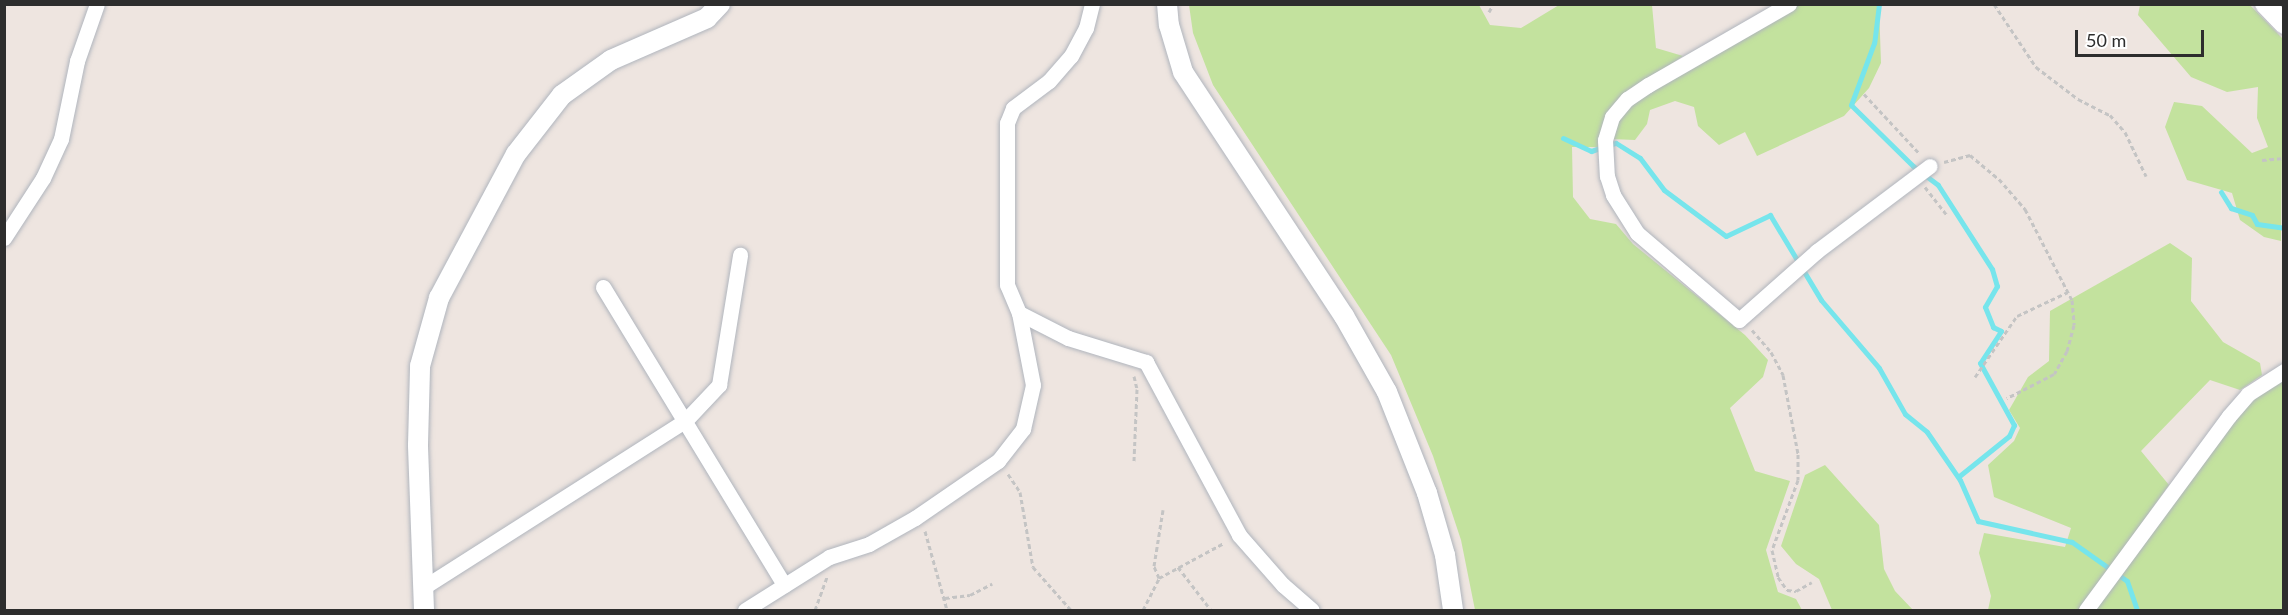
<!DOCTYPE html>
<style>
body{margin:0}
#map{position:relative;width:2288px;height:615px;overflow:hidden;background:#eee5e0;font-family:Lato,sans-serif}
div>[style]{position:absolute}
.green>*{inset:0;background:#c3e29e}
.stream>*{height:5px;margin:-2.5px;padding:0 2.5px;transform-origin:2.5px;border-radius:2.5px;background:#76e5ec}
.path>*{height:3px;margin-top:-1.5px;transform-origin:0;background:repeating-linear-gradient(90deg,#c4c4c4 0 4.5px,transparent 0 7.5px)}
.roads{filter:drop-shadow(0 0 2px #b0b5bd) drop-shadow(0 0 2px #b0b5bd)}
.minor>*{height:15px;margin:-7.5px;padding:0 7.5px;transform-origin:7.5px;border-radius:7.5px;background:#fff}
.tertiary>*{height:20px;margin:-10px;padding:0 10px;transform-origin:10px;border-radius:10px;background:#fff}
span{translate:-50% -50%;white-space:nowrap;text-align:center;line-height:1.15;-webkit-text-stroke:4.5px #fff;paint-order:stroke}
.frame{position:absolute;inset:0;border:6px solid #2d2d2d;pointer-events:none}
.scale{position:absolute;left:2075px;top:30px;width:129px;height:27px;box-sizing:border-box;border:3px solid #2d2d2d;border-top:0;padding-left:8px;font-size:18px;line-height:21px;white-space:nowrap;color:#2d2d2d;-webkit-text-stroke:4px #fff;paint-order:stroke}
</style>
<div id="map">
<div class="green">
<i style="clip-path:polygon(1189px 5px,1479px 5px,1490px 25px,1521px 28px,1559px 5px,1652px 5px,1656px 48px,1683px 56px,1616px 102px,1598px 147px,1572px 147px,1573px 197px,1590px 219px,1616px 224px,1633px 244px,1745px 335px,1768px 360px,1763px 377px,1730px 408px,1755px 471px,1790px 481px,1766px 550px,1778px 592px,1796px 599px,1802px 610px,1475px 610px,1461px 540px,1433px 456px,1391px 355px,1213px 85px,1193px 33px)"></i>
<i style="clip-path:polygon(1797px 5px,1879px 5px,1881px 63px,1869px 88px,1844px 116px,1757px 156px,1745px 132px,1719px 145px,1698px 126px,1694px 107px,1675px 101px,1650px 110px,1647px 124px,1635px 140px,1611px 139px,1617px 117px,1634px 99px)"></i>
<i style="clip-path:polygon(2140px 5px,2250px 5px,2283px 39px,2281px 241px,2264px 237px,2240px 220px,2232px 193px,2187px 180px,2165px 127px,2174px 102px,2202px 106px,2252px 153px,2268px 147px,2257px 118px,2258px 87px,2227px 92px,2191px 77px,2138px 15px)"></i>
<i style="clip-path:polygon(2170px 243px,2192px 258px,2191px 301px,2223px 342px,2260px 363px,2262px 375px,2240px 390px,2210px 380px,2141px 451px,2169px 485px,2079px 610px,1988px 610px,1991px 596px,1979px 553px,1984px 533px,2065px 547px,2071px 528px,1994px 497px,1988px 465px,2014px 441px,2020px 428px,2009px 410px,2028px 377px,2049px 361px,2050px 311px)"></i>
<i style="clip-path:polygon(2283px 380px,2283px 610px,2095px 610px,2247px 404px)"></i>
<i style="clip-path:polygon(1825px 465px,1879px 525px,1884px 569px,1895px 591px,1913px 610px,1832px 610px,1819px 579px,1796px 564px,1781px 546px,1805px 475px)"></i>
</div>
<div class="stream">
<i style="left:1879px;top:4px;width:39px;rotate:97deg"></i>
<i style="left:1874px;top:43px;width:66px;rotate:110.4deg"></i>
<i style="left:1851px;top:105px;width:87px;rotate:44.5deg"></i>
<i style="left:1913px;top:166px;width:31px;rotate:37deg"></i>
<i style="left:1938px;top:185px;width:100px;rotate:57.3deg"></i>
<i style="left:1992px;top:269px;width:18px;rotate:74deg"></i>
<i style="left:1997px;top:286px;width:24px;rotate:120deg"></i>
<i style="left:1985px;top:307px;width:22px;rotate:68deg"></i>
<i style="left:1993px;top:327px;width:9px;rotate:27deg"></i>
<i style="left:2001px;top:331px;width:38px;rotate:123deg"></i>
<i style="left:1980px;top:363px;width:71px;rotate:61.3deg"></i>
<i style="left:2014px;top:425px;width:12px;rotate:114deg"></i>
<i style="left:2009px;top:436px;width:65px;rotate:141.2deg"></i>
<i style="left:1563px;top:138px;width:31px;rotate:25deg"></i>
<i style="left:1591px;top:151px;width:26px;rotate:-18deg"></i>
<i style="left:1616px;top:143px;width:28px;rotate:32deg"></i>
<i style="left:1640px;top:158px;width:40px;rotate:53deg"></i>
<i style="left:1664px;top:190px;width:77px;rotate:36.6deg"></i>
<i style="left:1726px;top:236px;width:49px;rotate:-25.5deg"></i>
<i style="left:1770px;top:215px;width:99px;rotate:59deg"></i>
<i style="left:1821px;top:300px;width:89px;rotate:49.5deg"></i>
<i style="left:1879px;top:368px;width:53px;rotate:60.5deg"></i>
<i style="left:1905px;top:414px;width:28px;rotate:39deg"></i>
<i style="left:1927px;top:432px;width:58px;rotate:55.5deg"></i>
<i style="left:1960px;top:480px;width:45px;rotate:66.3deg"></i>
<i style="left:1978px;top:521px;width:96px;rotate:12.6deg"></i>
<i style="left:2072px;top:542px;width:67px;rotate:35.3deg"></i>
<i style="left:2127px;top:581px;width:31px;rotate:71deg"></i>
<i style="left:2221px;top:192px;width:19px;rotate:58deg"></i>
<i style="left:2231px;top:208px;width:22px;rotate:18deg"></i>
<i style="left:2252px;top:215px;width:10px;rotate:61deg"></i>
<i style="left:2257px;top:224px;width:27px;rotate:8deg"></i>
</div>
<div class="path">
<i style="left:1994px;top:4px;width:76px;rotate:56.3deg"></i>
<i style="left:2036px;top:67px;width:53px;rotate:37.3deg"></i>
<i style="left:2078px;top:99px;width:36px;rotate:27deg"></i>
<i style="left:2110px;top:115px;width:23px;rotate:49deg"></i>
<i style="left:2125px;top:132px;width:49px;rotate:64.5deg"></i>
<i style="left:1489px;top:12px;width:9px;rotate:-63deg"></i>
<i style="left:1864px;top:94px;width:82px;rotate:47deg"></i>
<i style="left:2262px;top:160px;width:22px;rotate:-5deg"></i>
<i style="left:1944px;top:162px;width:27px;rotate:-15deg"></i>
<i style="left:1970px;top:155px;width:38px;rotate:40deg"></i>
<i style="left:1999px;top:179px;width:40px;rotate:49deg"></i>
<i style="left:2025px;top:209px;width:102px;rotate:62.7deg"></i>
<i style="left:2072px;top:300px;width:25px;rotate:85deg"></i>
<i style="left:2074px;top:325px;width:27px;rotate:105deg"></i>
<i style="left:2067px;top:351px;width:26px;rotate:119deg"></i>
<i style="left:2054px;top:374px;width:53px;rotate:152.9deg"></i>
<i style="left:1925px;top:187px;width:36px;rotate:52deg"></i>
<i style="left:1752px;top:330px;width:29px;rotate:49deg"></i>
<i style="left:1771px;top:352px;width:26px;rotate:62deg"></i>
<i style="left:1783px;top:375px;width:80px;rotate:79.2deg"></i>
<i style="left:1798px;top:454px;width:26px;rotate:90deg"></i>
<i style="left:1798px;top:480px;width:75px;rotate:110.4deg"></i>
<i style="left:1772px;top:550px;width:28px;rotate:77deg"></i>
<i style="left:1778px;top:577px;width:16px;rotate:55deg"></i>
<i style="left:1787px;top:590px;width:9px;rotate:6deg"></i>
<i style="left:1796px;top:591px;width:18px;rotate:-29deg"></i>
<i style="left:1134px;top:376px;width:13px;rotate:77deg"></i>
<i style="left:1137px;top:389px;width:72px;rotate:92.4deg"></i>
<i style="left:1975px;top:377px;width:74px;rotate:-55.5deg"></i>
<i style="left:2017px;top:316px;width:56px;rotate:-25.2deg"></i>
<i style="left:1008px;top:474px;width:22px;rotate:56deg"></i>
<i style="left:1020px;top:492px;width:76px;rotate:80.2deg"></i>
<i style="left:1033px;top:567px;width:57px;rotate:48.5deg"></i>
<i style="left:925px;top:531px;width:82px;rotate:74.4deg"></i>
<i style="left:1178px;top:567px;width:54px;rotate:52.5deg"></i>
<i style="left:1159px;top:578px;width:13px;rotate:-113deg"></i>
<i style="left:1154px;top:566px;width:57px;rotate:-80.9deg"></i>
<i style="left:945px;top:598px;width:25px;rotate:-7deg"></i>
<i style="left:970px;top:595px;width:25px;rotate:-27deg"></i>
<i style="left:815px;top:610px;width:35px;rotate:-70deg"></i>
<i style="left:1143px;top:610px;width:36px;rotate:-63deg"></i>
<i style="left:1159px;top:578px;width:74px;rotate:-28.3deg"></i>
</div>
<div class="roads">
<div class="minor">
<i style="left:1789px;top:4px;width:163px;rotate:150.1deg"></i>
<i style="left:1648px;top:85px;width:25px;rotate:146deg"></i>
<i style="left:1627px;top:99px;width:23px;rotate:130deg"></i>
<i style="left:1612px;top:117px;width:24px;rotate:107deg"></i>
<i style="left:1605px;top:140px;width:36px;rotate:87deg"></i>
<i style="left:1607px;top:176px;width:20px;rotate:72deg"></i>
<i style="left:1613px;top:195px;width:45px;rotate:57.7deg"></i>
<i style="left:1637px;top:233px;width:134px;rotate:40.5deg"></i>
<i style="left:1739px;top:320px;width:104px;rotate:-41.5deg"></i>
<i style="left:1817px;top:251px;width:141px;rotate:-37deg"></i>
<i style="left:4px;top:238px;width:72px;rotate:-57deg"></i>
<i style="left:43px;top:178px;width:43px;rotate:-65.2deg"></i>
<i style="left:61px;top:139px;width:80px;rotate:-78.4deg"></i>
<i style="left:77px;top:61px;width:60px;rotate:-70.7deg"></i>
<i style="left:603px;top:287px;width:349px;rotate:58.7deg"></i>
<i style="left:1019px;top:313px;width:55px;rotate:27deg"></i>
<i style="left:1068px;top:338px;width:82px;rotate:17.1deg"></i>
<i style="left:1146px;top:362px;width:196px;rotate:61.7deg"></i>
<i style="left:1239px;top:535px;width:67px;rotate:48.7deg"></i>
<i style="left:1283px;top:585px;width:38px;rotate:41deg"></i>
<i style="left:424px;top:587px;width:309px;rotate:-32.5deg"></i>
<i style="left:685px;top:421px;width:50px;rotate:-46.6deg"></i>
<i style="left:719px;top:385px;width:132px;rotate:-80.8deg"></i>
<i style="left:745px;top:610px;width:99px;rotate:-32.2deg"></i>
<i style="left:829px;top:557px;width:42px;rotate:-18deg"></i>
<i style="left:869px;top:544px;width:53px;rotate:-29.5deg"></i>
<i style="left:915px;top:518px;width:101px;rotate:-34.5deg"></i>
<i style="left:998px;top:461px;width:41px;rotate:-52deg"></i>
<i style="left:1023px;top:429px;width:45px;rotate:-77.2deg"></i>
<i style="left:1033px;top:385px;width:73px;rotate:-101deg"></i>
<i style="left:1019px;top:313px;width:30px;rotate:-113deg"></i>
<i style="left:1007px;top:285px;width:162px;rotate:-90deg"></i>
<i style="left:1007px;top:123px;width:16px;rotate:-68deg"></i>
<i style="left:1013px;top:108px;width:45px;rotate:-36.9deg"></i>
<i style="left:1049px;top:81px;width:33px;rotate:-49deg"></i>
<i style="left:1071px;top:56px;width:32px;rotate:-62deg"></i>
<i style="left:1086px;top:28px;width:25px;rotate:-76deg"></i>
<i style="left:2086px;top:610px;width:241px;rotate:-53.6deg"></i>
<i style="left:2229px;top:416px;width:29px;rotate:-49deg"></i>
<i style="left:2248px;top:394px;width:43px;rotate:-32.6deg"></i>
</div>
<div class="tertiary">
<i style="left:1167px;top:4px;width:21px;rotate:85deg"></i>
<i style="left:1169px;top:25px;width:49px;rotate:73.4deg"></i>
<i style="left:1183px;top:72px;width:292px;rotate:56.6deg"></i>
<i style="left:1344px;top:316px;width:87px;rotate:60.5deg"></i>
<i style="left:1387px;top:392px;width:109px;rotate:68.4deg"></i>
<i style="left:1427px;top:493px;width:65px;rotate:73.8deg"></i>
<i style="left:1445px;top:555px;width:56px;rotate:81.7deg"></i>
<i style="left:2265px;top:4px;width:28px;rotate:46deg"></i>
<i style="left:424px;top:610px;width:165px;rotate:-92.1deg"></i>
<i style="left:418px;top:445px;width:79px;rotate:-88.5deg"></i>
<i style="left:420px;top:366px;width:71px;rotate:-74.4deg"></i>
<i style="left:439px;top:298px;width:163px;rotate:-61.9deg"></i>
<i style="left:516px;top:154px;width:75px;rotate:-52.1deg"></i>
<i style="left:562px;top:95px;width:60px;rotate:-35.5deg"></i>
<i style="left:611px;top:60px;width:105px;rotate:-23.6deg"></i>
<i style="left:707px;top:18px;width:19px;rotate:-47deg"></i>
</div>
</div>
<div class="frame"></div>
<div class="scale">50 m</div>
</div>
